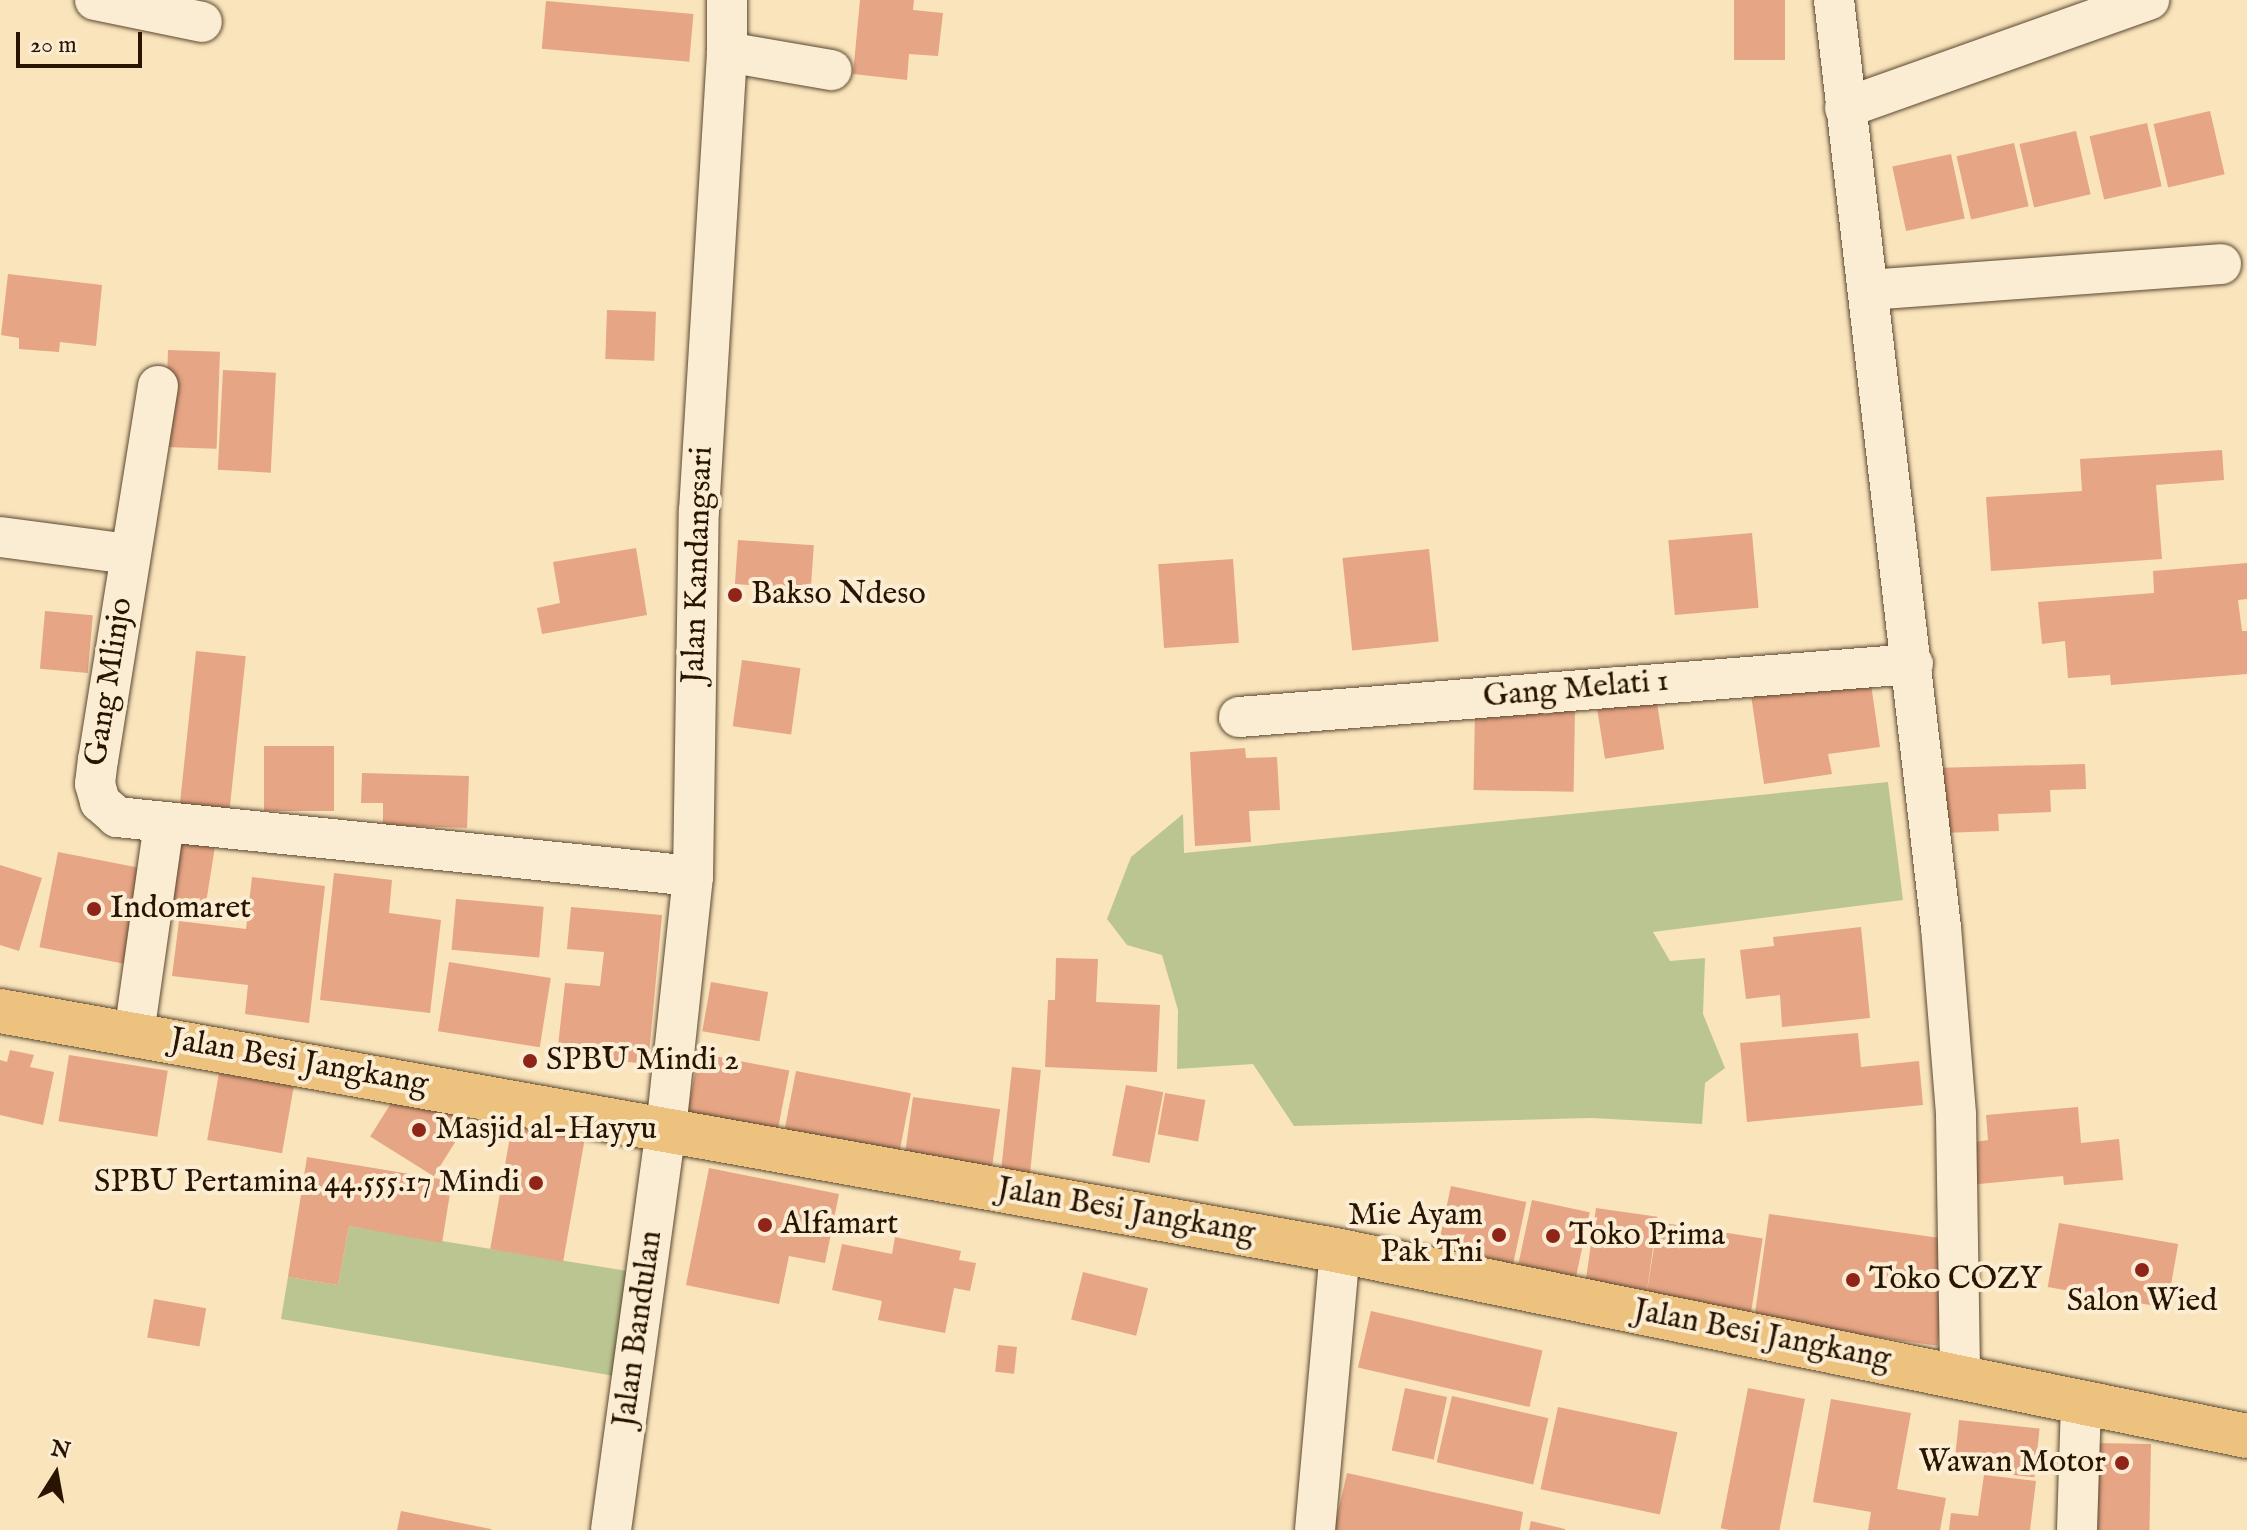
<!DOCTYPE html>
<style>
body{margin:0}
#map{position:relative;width:2247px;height:1530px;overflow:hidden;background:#f9e4bc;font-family:"IM FELL English",serif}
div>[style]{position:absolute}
.green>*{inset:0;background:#bbc592}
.building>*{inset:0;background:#e6a584;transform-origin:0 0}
.roads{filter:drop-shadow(0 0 2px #5c4830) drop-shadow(0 0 2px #5c4830)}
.minor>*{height:40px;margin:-20px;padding:0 20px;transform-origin:20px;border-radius:20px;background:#fbedd3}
.major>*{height:44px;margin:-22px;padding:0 22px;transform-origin:22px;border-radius:22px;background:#ecc27e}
.dots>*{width:22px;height:22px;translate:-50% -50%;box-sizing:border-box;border:4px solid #fbedd3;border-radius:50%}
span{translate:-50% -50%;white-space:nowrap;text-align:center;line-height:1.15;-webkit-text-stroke:8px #fbedd3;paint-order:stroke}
.street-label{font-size:32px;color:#281401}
.poi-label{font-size:32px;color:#281401}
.left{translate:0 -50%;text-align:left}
.right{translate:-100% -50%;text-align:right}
.north{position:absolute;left:16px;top:1434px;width:80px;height:80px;-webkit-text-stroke:6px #fbedd3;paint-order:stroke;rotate:11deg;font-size:22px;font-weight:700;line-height:32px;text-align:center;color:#281401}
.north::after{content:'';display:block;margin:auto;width:28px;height:36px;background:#281401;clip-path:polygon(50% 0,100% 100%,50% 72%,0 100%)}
.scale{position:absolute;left:16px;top:32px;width:126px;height:36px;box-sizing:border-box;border:4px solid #281401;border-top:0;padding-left:10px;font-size:24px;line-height:28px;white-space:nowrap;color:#281401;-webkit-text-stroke:6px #fbedd3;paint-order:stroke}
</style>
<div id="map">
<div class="green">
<i style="clip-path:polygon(1888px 782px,1903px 900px,1653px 932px,1670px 961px,1705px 958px,1703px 1014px,1725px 1068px,1705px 1083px,1702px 1124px,1592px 1118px,1294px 1126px,1253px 1064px,1177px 1069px,1178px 1010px,1162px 955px,1127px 945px,1107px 919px,1131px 857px,1183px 814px,1184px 853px)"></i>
<i style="clip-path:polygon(349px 1226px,646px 1274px,632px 1379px,281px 1319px,288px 1277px,338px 1285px)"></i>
</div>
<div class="building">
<i style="clip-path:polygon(860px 0,914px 0,913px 10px,943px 13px,938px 56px,909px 54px,907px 80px,853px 74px)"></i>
<i style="left:1734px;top:0;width:51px;height:60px"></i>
<i style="left:546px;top:1px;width:148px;height:48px;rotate:5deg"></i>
<i style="left:2210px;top:111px;width:65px;height:58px;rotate:77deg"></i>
<i style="left:2147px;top:123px;width:65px;height:59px;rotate:77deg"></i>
<i style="left:2076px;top:131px;width:65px;height:58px;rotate:77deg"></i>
<i style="left:2014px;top:143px;width:65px;height:59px;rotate:77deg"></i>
<i style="left:1951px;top:154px;width:66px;height:60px;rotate:78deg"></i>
<i style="clip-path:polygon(8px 274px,102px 285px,96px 346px,60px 342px,59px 352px,19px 349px,19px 338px,1px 335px)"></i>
<i style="left:607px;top:310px;width:49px;height:49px;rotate:2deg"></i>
<i style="left:168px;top:350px;width:52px;height:97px;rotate:2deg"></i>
<i style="left:223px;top:370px;width:53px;height:100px;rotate:3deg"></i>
<i style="clip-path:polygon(2222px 450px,2224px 480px,2156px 485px,2162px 559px,1991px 571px,1986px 497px,2082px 491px,2080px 459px)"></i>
<i style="left:1752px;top:533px;width:75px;height:84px;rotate:85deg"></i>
<i style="left:738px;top:540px;width:76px;height:44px;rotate:4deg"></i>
<i style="clip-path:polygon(636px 548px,647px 615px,542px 634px,537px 608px,560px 603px,553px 562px)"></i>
<i style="left:1429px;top:549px;width:93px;height:87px;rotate:84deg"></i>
<i style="left:1233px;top:559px;width:84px;height:75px;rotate:86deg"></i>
<i style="clip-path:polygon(2247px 563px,2247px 599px,2238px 600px,2242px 631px,2247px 631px,2247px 674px,2111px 685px,2110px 675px,2068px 678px,2065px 641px,2042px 644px,2038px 602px,2154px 593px,2153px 571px)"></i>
<i style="left:45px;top:611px;width:48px;height:58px;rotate:5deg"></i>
<i style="left:196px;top:651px;width:50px;height:165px;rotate:6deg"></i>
<i style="left:742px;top:660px;width:59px;height:67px;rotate:8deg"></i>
<i style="clip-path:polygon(1870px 677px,1880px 747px,1828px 754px,1832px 774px,1764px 784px,1751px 695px)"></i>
<i style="left:1656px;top:697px;width:53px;height:60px;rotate:81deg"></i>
<i style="left:1475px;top:709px;width:100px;height:81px;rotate:1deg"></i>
<i style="left:264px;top:746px;width:70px;height:65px"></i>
<i style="clip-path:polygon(1245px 748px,1246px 758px,1277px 757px,1280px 810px,1249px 811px,1251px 842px,1195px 846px,1190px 752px)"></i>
<i style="clip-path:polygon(2085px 764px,2086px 789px,2050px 790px,2051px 812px,1998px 814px,1999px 831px,1942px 833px,1933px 768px)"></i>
<i style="clip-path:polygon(362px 773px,469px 776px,467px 828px,383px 825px,383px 803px,361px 803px)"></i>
<i style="left:178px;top:837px;width:38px;height:72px;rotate:9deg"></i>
<i style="left:58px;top:852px;width:93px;height:97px;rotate:11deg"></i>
<i style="clip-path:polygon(0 865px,42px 878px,19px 951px,0 945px)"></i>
<i style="clip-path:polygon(334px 873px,392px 880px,389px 913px,441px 920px,430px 1013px,320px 1000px)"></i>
<i style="clip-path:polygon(252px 877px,325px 886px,309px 1023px,245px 1014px,248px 985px,172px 976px,179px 921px,246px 929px)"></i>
<i style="left:456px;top:899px;width:88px;height:51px;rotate:5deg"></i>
<i style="clip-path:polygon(571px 907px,662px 915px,648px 1064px,557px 1055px,565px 983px,600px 986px,604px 952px,567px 949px)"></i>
<i style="clip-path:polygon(1861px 927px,1870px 1018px,1782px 1027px,1780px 995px,1746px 999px,1740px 950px,1774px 946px,1773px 937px)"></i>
<i style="clip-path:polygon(1056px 958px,1098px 959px,1096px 1002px,1160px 1005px,1157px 1072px,1045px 1067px,1048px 1000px,1055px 1000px)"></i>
<i style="left:449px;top:962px;width:103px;height:70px;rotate:9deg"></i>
<i style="left:711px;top:982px;width:58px;height:50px;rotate:10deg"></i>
<i style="clip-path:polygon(1858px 1033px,1861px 1067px,1919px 1061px,1923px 1105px,1747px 1122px,1740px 1043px)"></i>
<i style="clip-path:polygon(10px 1050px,34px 1055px,30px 1067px,54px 1072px,43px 1125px,0 1115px,0 1060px,7px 1062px)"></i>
<i style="left:699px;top:1053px;width:92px;height:63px;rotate:11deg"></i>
<i style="left:69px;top:1055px;width:100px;height:67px;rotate:9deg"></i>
<i style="left:1012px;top:1067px;width:29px;height:104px;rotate:6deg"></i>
<i style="left:796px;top:1071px;width:117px;height:64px;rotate:11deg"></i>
<i style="left:219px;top:1073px;width:76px;height:68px;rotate:10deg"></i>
<i style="left:403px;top:1084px;width:75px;height:62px;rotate:32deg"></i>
<i style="left:1126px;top:1085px;width:38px;height:72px;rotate:11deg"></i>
<i style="left:1165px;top:1093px;width:41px;height:42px;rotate:10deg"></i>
<i style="left:913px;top:1097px;width:88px;height:61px;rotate:8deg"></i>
<i style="clip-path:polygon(2078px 1107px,2081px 1143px,2119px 1139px,2123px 1180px,2064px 1185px,2063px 1176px,1958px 1186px,1956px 1145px,1988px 1140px,1986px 1115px)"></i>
<i style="left:514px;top:1114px;width:74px;height:137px;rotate:10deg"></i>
<i style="clip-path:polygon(307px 1157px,452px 1181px,442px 1243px,349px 1226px,338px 1285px,288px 1277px)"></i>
<i style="clip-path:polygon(709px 1168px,839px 1194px,825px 1263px,789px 1256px,779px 1304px,686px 1285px)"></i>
<i style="left:1451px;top:1186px;width:77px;height:66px;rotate:12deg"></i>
<i style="left:1532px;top:1200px;width:59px;height:66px;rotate:12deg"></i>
<i style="left:1596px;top:1208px;width:62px;height:80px;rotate:8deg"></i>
<i style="left:1769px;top:1214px;width:185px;height:107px;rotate:8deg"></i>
<i style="left:1658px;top:1222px;width:106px;height:76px;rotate:9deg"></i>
<i style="left:2059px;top:1223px;width:121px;height:65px;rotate:10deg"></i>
<i style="clip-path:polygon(895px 1237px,961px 1251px,959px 1260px,976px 1263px,970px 1291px,954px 1288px,945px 1333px,878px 1320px,882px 1301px,832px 1290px,842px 1244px,892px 1254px)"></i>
<i style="left:1083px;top:1272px;width:67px;height:49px;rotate:14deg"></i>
<i style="left:154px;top:1299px;width:53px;height:39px;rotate:10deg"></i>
<i style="left:1371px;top:1311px;width:176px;height:58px;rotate:13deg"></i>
<i style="left:998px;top:1345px;width:19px;height:27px;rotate:6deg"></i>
<i style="left:1405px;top:1388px;width:43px;height:64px;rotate:12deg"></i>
<i style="left:1748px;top:1388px;width:58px;height:143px;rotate:11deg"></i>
<i style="left:1452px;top:1396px;width:99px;height:68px;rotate:13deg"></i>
<i style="clip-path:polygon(1831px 1399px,1911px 1413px,1897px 1489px,1946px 1498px,1940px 1530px,1868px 1530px,1871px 1512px,1813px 1502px)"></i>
<i style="left:1558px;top:1407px;width:122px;height:84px;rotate:12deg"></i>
<i style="left:1959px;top:1420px;width:81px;height:49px;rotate:6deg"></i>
<i style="left:2094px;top:1443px;width:57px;height:87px;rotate:1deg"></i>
<i style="clip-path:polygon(1347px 1473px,1523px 1512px,1520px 1530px,1334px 1530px)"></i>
<i style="clip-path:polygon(1984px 1475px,2036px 1481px,2030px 1530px,1949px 1530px,1951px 1513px,1978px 1516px)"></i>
<i style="clip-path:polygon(401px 1511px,491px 1529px,491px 1530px,397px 1530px)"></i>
<i style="clip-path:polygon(1531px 1521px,1565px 1529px,1565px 1530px,1529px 1530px)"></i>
</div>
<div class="roads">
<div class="minor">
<i style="left:95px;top:0;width:109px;rotate:11.6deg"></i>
<i style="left:1834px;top:0;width:933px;rotate:83.42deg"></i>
<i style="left:1941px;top:927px;width:189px;rotate:85.4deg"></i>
<i style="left:1956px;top:1115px;width:261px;rotate:89.1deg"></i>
<i style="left:727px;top:52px;width:106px;rotate:9.8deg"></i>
<i style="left:1845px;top:108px;width:323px;rotate:-19.6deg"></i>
<i style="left:1868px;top:290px;width:354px;rotate:-4.2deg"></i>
<i style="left:158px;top:386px;width:378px;rotate:99.1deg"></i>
<i style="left:98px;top:759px;width:25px;rotate:97deg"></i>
<i style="left:95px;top:784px;width:19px;rotate:74deg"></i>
<i style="left:100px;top:802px;width:23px;rotate:41deg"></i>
<i style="left:117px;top:817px;width:579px;rotate:5.85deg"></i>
<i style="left:0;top:537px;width:131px;rotate:7.5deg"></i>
<i style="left:1239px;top:717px;width:676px;rotate:-4.5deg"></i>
<i style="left:134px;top:1034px;width:214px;rotate:-81.9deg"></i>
<i style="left:611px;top:1530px;width:405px;rotate:-82.2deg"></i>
<i style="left:666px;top:1129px;width:254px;rotate:-83.9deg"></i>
<i style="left:693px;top:876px;width:365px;rotate:-89.1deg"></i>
<i style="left:699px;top:511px;width:460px;rotate:-86.5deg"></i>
<i style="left:727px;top:52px;width:52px;rotate:-90deg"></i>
<i style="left:1315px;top:1530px;width:280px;rotate:-84.9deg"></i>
<i style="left:2077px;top:1530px;width:129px;rotate:-88.2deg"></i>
</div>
<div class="major">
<i style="left:0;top:1011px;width:1361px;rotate:10.15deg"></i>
<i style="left:1340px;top:1251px;width:926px;rotate:11.53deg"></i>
</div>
</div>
<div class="dots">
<i style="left:735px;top:595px;background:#8f2418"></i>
<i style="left:94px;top:909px;background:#8f2418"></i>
<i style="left:530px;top:1061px;background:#8f2418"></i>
<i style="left:419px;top:1130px;background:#8f2418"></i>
<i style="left:536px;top:1183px;background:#8f2418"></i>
<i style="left:765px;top:1225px;background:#8f2418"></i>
<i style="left:1499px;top:1235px;background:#8f2418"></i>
<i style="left:1553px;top:1236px;background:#8f2418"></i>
<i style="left:2142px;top:1270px;background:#8f2418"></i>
<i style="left:1853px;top:1280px;background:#8f2418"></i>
<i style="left:2122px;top:1463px;background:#8f2418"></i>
</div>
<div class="street-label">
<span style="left:699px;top:565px;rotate:-88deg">Jalan Kandangsari</span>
<span style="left:110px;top:682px;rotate:-81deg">Gang Mlinjo</span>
<span style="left:1576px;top:690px;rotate:-5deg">Gang Melati 1</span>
<span style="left:299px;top:1063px;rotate:10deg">Jalan Besi Jangkang</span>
<span style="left:1126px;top:1212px;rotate:10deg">Jalan Besi Jangkang</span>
<span style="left:639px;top:1329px;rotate:-82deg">Jalan Bandulan</span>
<span style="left:1762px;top:1336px;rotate:11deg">Jalan Besi Jangkang</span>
</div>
<div class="poi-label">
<span class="left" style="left:751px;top:595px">Bakso Ndeso</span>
<span class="left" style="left:110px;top:909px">Indomaret</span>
<span class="left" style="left:546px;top:1061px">SPBU Mindi 2</span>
<span class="left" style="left:435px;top:1130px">Masjid al-Hayyu</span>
<span class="right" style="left:520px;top:1183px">SPBU Pertamina 44.555.17 Mindi</span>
<span class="right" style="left:1483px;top:1235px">Mie Ayam<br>Pak Tni</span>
<span class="left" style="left:781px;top:1225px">Alfamart</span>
<span class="left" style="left:1569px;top:1236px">Toko Prima</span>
<span class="left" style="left:1869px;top:1280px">Toko COZY</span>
<span style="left:2142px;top:1302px">Salon Wied</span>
<span class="right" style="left:2106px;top:1463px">Wawan Motor</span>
</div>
<div class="north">N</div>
<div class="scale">20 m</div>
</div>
